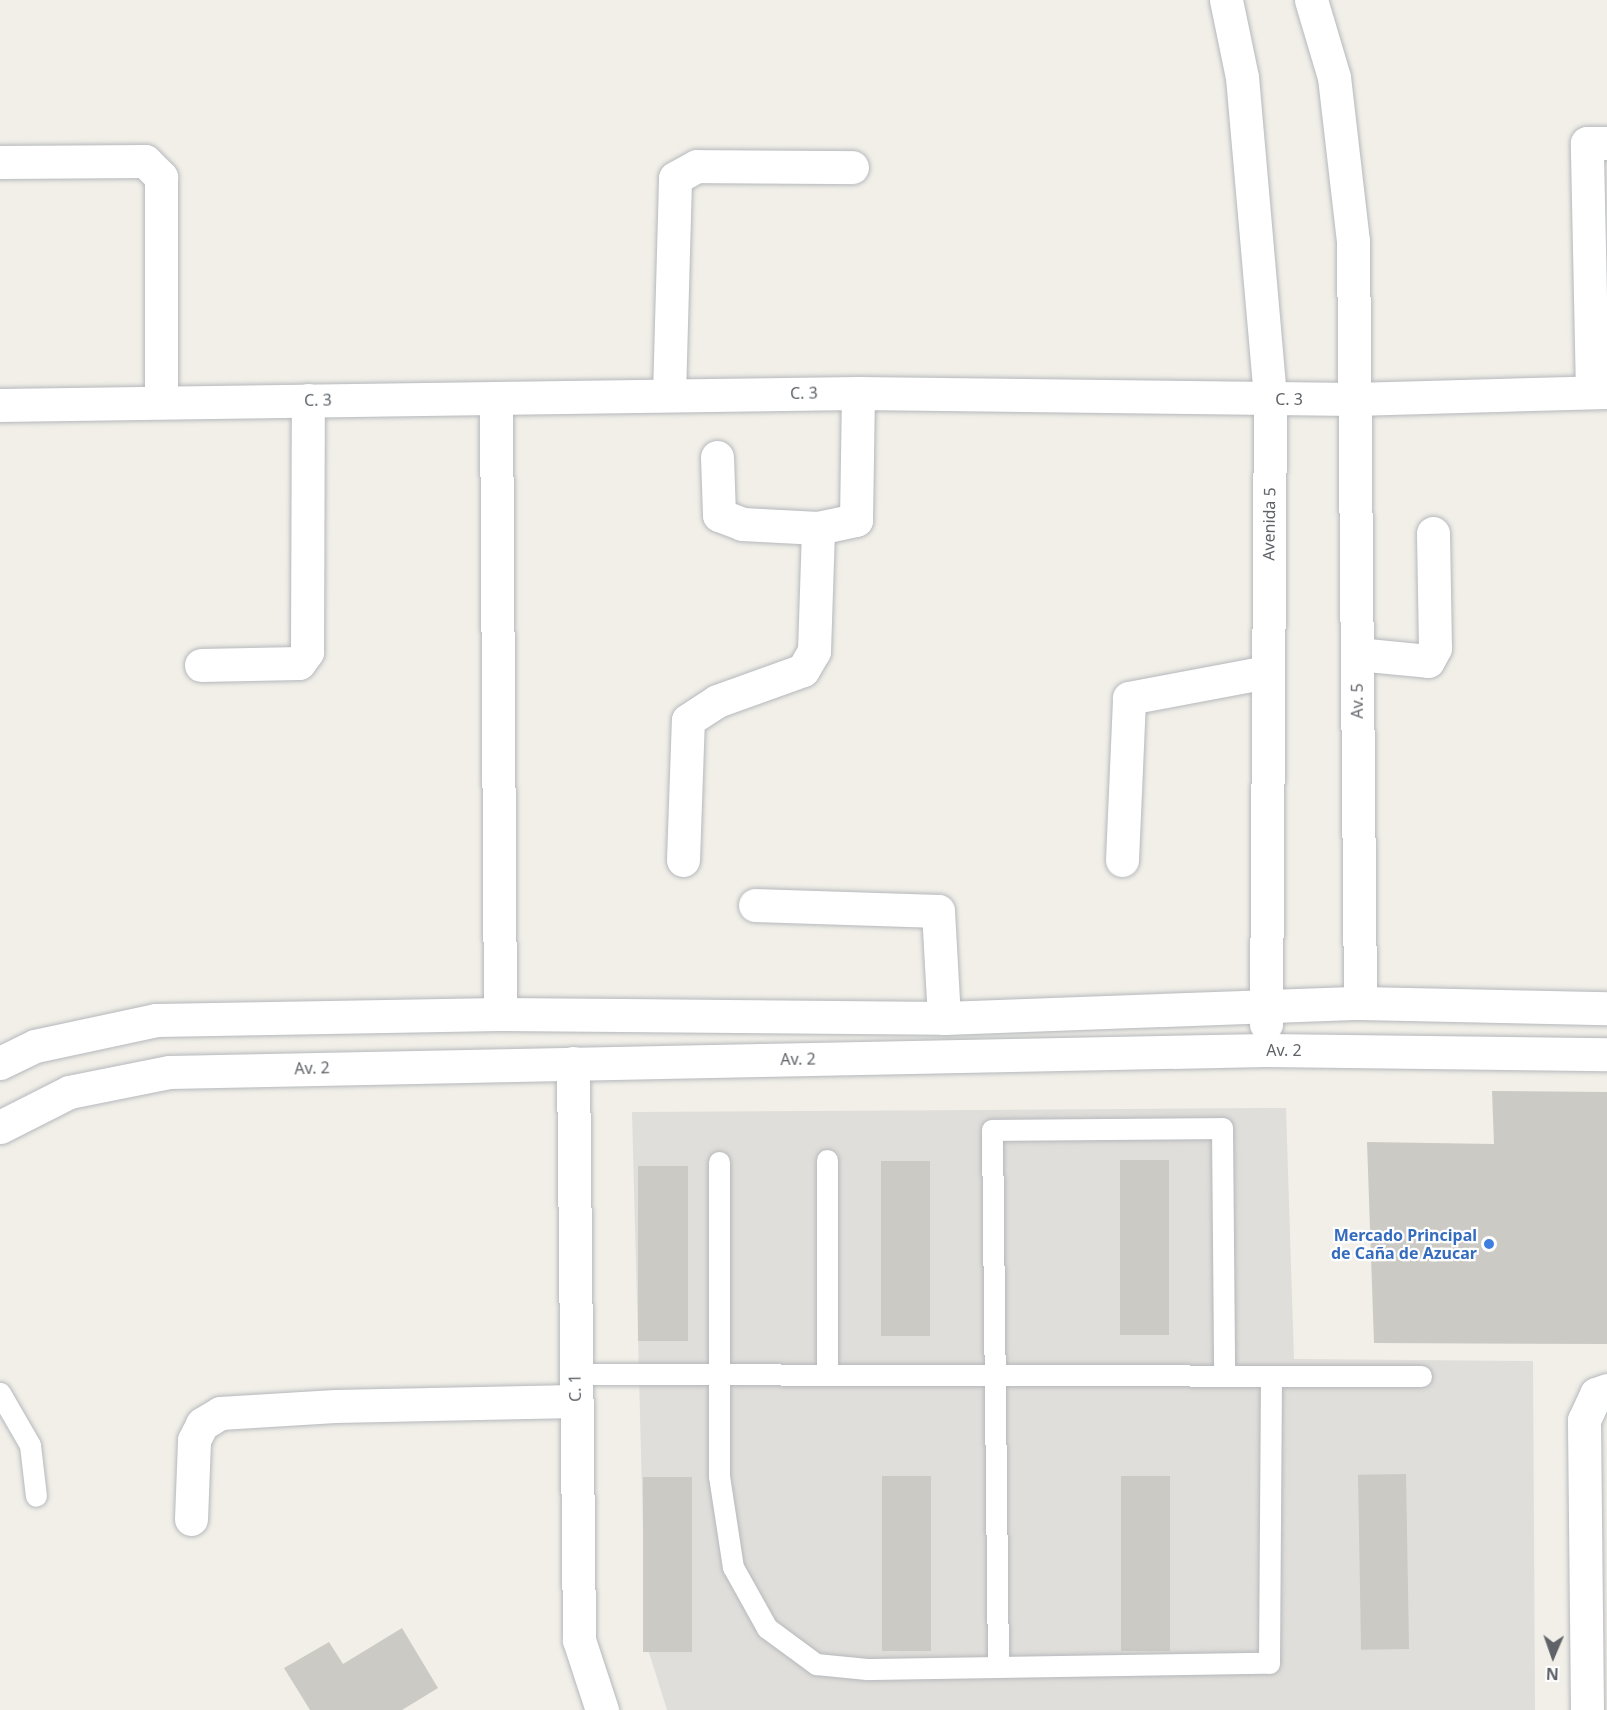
<!DOCTYPE html>
<meta charset="utf-8">
<style>
body{margin:0}
#map{position:relative;width:1607px;height:1710px;overflow:hidden;background:#f1efe8;font-family:"Noto Sans",sans-serif}
div>[style]{position:absolute}
.industrial>*{inset:0;background:#e0deda}
.building>*{inset:0;background:#cccac5;transform-origin:0 0}
.roads{filter:drop-shadow(0 0 2px #b5b8bc) drop-shadow(0 0 2px #b5b8bc)}
.lane>*{height:21px;margin:-10.5px;padding:0 10.5px;transform-origin:10.5px;border-radius:10.5px;background:#fff}
.street>*{height:33px;margin:-16.5px;padding:0 16.5px;transform-origin:16.5px;border-radius:16.5px;background:#fff}
.dots>*{width:16px;height:16px;translate:-50% -50%;box-sizing:border-box;border:3px solid #fff;border-radius:50%}
span{translate:-50% -50%;white-space:nowrap;text-align:center;line-height:1.15;-webkit-text-stroke:4.5px #fff;paint-order:stroke}
.street-label{font-size:16px;color:#5f6368}
.shop-label{font-size:16px;color:#366cbe;font-weight:700}
.right{translate:-100% -50%;text-align:right}
.north{position:absolute;left:1523px;top:1626px;width:60px;height:60px;-webkit-text-stroke:4px #fff;paint-order:stroke;rotate:182deg;font-size:16px;font-weight:700;line-height:24px;text-align:center;color:#5f6368}
.north::after{content:'';display:block;margin:auto;width:21px;height:27px;background:#5f6368;clip-path:polygon(50% 0,100% 100%,50% 72%,0 100%)}
</style>
<div id="map">
<div class="industrial">
<i style="clip-path:polygon(1286px 1108px,1294px 1359px,1533px 1361px,1535px 1710px,667px 1710px,646px 1643px,632px 1112px)"></i>
</div>
<div class="building">
<i style="clip-path:polygon(1492px 1091px,1607px 1092px,1607px 1344px,1374px 1343px,1367px 1142px,1494px 1144px)"></i>
<i style="left:1120px;top:1160px;width:49px;height:175px"></i>
<i style="left:881px;top:1161px;width:49px;height:175px"></i>
<i style="left:638px;top:1166px;width:50px;height:175px"></i>
<i style="left:1406px;top:1474px;width:175px;height:48px;rotate:89deg"></i>
<i style="left:882px;top:1476px;width:49px;height:175px"></i>
<i style="left:1170px;top:1476px;width:175px;height:49px;rotate:90deg"></i>
<i style="left:643px;top:1477px;width:49px;height:175px"></i>
<i style="clip-path:polygon(402px 1628px,438px 1688px,402px 1710px,310px 1710px,284px 1668px,329px 1642px,343px 1664px)"></i>
</div>
<div class="roads">
<div class="lane">
<i style="left:827px;top:1160px;width:215px;rotate:90deg"></i>
<i style="left:719px;top:1162px;width:314px;rotate:90deg"></i>
<i style="left:719px;top:1476px;width:92px;rotate:81.3deg"></i>
<i style="left:733px;top:1567px;width:70px;rotate:60.9deg"></i>
<i style="left:767px;top:1628px;width:61px;rotate:36.3deg"></i>
<i style="left:816px;top:1664px;width:51px;rotate:5.6deg"></i>
<i style="left:867px;top:1669px;width:402px;rotate:-0.9deg"></i>
<i style="left:1269px;top:1663px;width:287px;rotate:-89.6deg"></i>
<i style="left:574px;top:1374px;width:847px;rotate:0.14deg"></i>
<i style="left:0;top:1393px;width:60px;rotate:60deg"></i>
<i style="left:30px;top:1445px;width:51px;rotate:83.3deg"></i>
<i style="left:998px;top:1667px;width:537px;rotate:-90.64deg"></i>
<i style="left:992px;top:1130px;width:230px;rotate:-0.5deg"></i>
<i style="left:1222px;top:1128px;width:248px;rotate:89.5deg"></i>
</div>
<div class="street">
<i style="left:1226px;top:0;width:79px;rotate:78.3deg"></i>
<i style="left:1242px;top:77px;width:323px;rotate:85deg"></i>
<i style="left:1270px;top:399px;width:625px;rotate:90.37deg"></i>
<i style="left:1311px;top:0;width:80px;rotate:73.4deg"></i>
<i style="left:1334px;top:77px;width:165px;rotate:83.4deg"></i>
<i style="left:1353px;top:241px;width:762px;rotate:89.47deg"></i>
<i style="left:0;top:162px;width:145px;rotate:-0.4deg"></i>
<i style="left:145px;top:161px;width:23px;rotate:45deg"></i>
<i style="left:161px;top:177px;width:225px;rotate:90deg"></i>
<i style="left:1592px;top:392px;width:249px;rotate:-91.2deg"></i>
<i style="left:1587px;top:143px;width:20px"></i>
<i style="left:669px;top:395px;width:217px;rotate:-88.4deg"></i>
<i style="left:675px;top:178px;width:25px;rotate:-29deg"></i>
<i style="left:697px;top:166px;width:155px;rotate:0.4deg"></i>
<i style="left:496px;top:398px;width:616px;rotate:89.63deg"></i>
<i style="left:0;top:405px;width:858px;rotate:-0.8deg"></i>
<i style="left:858px;top:393px;width:496px;rotate:0.7deg"></i>
<i style="left:1354px;top:399px;width:253px;rotate:-1.6deg"></i>
<i style="left:717px;top:457px;width:58px;rotate:88deg"></i>
<i style="left:719px;top:515px;width:25px;rotate:21deg"></i>
<i style="left:742px;top:524px;width:76px;rotate:3deg"></i>
<i style="left:818px;top:528px;width:39px;rotate:-12deg"></i>
<i style="left:856px;top:520px;width:127px;rotate:-89.1deg"></i>
<i style="left:1357px;top:654px;width:71px;rotate:5.6deg"></i>
<i style="left:1428px;top:661px;width:15px;rotate:-62deg"></i>
<i style="left:1435px;top:648px;width:115px;rotate:-91deg"></i>
<i style="left:201px;top:665px;width:98px;rotate:-1.2deg"></i>
<i style="left:299px;top:663px;width:14px;rotate:-54deg"></i>
<i style="left:307px;top:652px;width:252px;rotate:-89.8deg"></i>
<i style="left:683px;top:860px;width:140px;rotate:-88deg"></i>
<i style="left:688px;top:720px;width:35px;rotate:-33deg"></i>
<i style="left:717px;top:701px;width:91px;rotate:-19.8deg"></i>
<i style="left:803px;top:670px;width:22px;rotate:-60deg"></i>
<i style="left:814px;top:651px;width:123px;rotate:-88.1deg"></i>
<i style="left:1122px;top:860px;width:162px;rotate:-87.5deg"></i>
<i style="left:1129px;top:698px;width:140px;rotate:-10.7deg"></i>
<i style="left:755px;top:905px;width:183px;rotate:1.9deg"></i>
<i style="left:938px;top:911px;width:107px;rotate:86.8deg"></i>
<i style="left:0;top:1063px;width:39px;rotate:-26deg"></i>
<i style="left:35px;top:1046px;width:124px;rotate:-12.1deg"></i>
<i style="left:156px;top:1020px;width:344px;rotate:-1deg"></i>
<i style="left:500px;top:1014px;width:444px;rotate:0.5deg"></i>
<i style="left:944px;top:1018px;width:416px;rotate:-2.1deg"></i>
<i style="left:1360px;top:1003px;width:247px;rotate:1.2deg"></i>
<i style="left:573px;top:1063px;width:577px;rotate:89.4deg"></i>
<i style="left:579px;top:1640px;width:74px;rotate:71.8deg"></i>
<i style="left:0;top:1127px;width:77px;rotate:-26.9deg"></i>
<i style="left:69px;top:1092px;width:102px;rotate:-11.3deg"></i>
<i style="left:169px;top:1072px;width:1097px;rotate:-1.15deg"></i>
<i style="left:1266px;top:1050px;width:341px;rotate:0.7deg"></i>
<i style="left:191px;top:1519px;width:79px;rotate:-87.8deg"></i>
<i style="left:194px;top:1440px;width:18px;rotate:-63deg"></i>
<i style="left:202px;top:1424px;width:21px;rotate:-31deg"></i>
<i style="left:220px;top:1413px;width:115px;rotate:-3.5deg"></i>
<i style="left:335px;top:1406px;width:240px;rotate:-1.2deg"></i>
<i style="left:1587px;top:1710px;width:290px;rotate:-90.6deg"></i>
<i style="left:1584px;top:1420px;width:29px;rotate:-65deg"></i>
<i style="left:1596px;top:1394px;width:12px;rotate:-20deg"></i>
</div>
</div>
<div class="dots">
<i style="left:1489px;top:1244px;background:#3f7fe0"></i>
</div>
<div class="street-label">
<span style="left:804px;top:393px;rotate:-1deg">C. 3</span>
<span style="left:1289px;top:399px">C. 3</span>
<span style="left:318px;top:400px;rotate:-1deg">C. 3</span>
<span style="left:1269px;top:524px;rotate:-89deg">Avenida 5</span>
<span style="left:1357px;top:701px;rotate:-90deg">Av. 5</span>
<span style="left:1284px;top:1050px">Av. 2</span>
<span style="left:798px;top:1059px;rotate:-1deg">Av. 2</span>
<span style="left:312px;top:1068px;rotate:-2deg">Av. 2</span>
<span style="left:575px;top:1388px;rotate:-91deg">C. 1</span>
</div>
<div class="shop-label">
<span class="right" style="left:1477px;top:1244px">Mercado Principal<br>de Caña de Azucar</span>
</div>
<div class="north">N</div>
</div>
